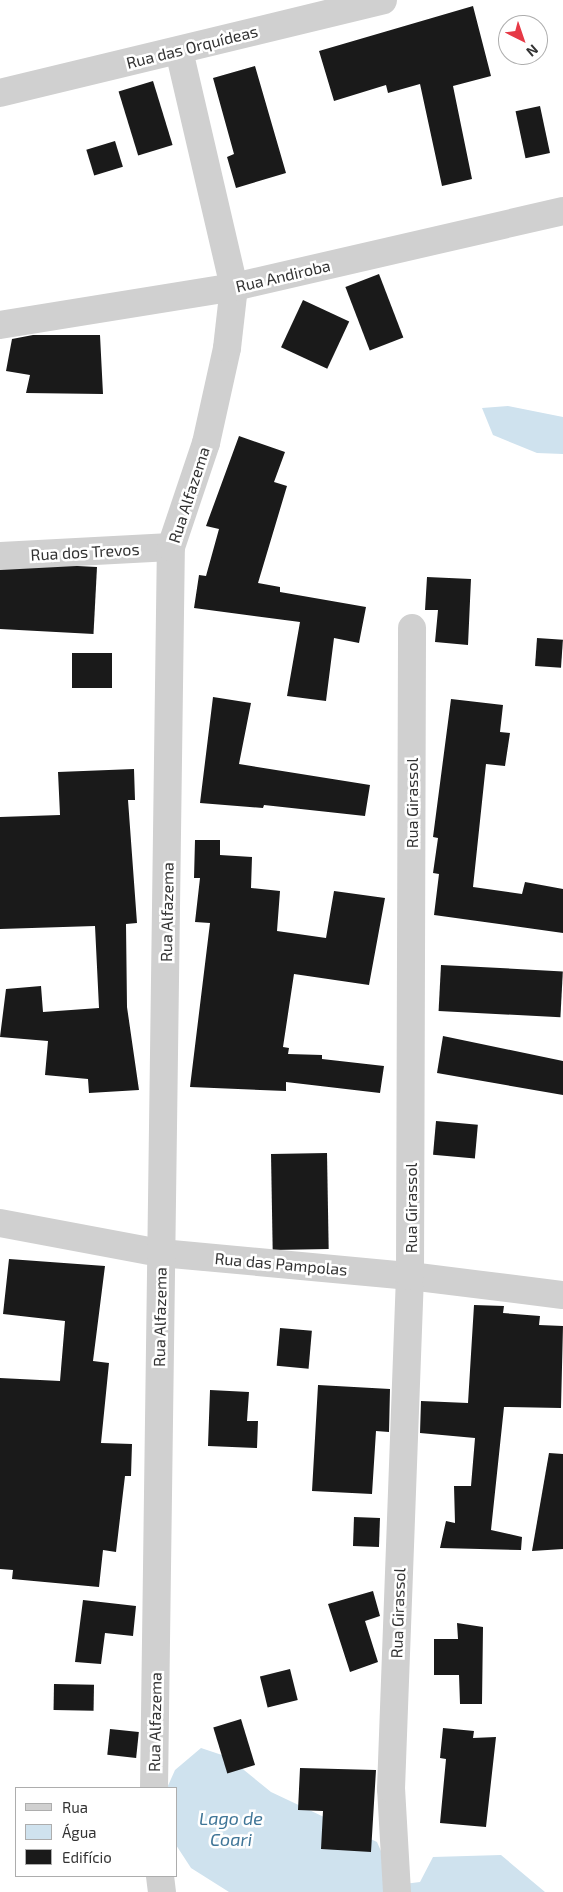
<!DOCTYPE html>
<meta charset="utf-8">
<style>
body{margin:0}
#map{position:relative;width:563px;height:1892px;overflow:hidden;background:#fff;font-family:"Exo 2",sans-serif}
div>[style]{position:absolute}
.water>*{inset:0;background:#cfe2ee}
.building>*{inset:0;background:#1a1a1a;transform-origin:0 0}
.street>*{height:28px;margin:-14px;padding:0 14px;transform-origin:14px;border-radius:14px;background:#d0d0d0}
span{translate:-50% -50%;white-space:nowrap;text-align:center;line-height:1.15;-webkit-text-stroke:5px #fff;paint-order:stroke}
.street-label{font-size:16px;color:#333}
.water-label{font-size:18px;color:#3f7597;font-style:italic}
.legend{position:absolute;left:15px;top:1787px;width:162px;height:90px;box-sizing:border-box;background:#fff;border:1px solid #adadad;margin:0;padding:6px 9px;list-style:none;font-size:15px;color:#333}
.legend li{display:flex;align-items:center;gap:10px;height:25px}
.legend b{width:25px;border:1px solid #adadad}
.north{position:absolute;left:498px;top:15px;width:50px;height:50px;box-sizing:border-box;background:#fff;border:1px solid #adadad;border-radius:50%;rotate:139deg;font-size:14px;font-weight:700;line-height:20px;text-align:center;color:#333}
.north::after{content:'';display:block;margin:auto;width:18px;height:22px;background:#e63946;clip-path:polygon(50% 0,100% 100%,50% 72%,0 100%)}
</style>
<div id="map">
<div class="water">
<i style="clip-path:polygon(508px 406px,563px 417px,563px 454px,537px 453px,493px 435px,482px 408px)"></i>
<i style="clip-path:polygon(201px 1748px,228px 1757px,271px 1792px,377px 1842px,396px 1885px,420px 1882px,433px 1857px,501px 1855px,545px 1892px,229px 1892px,191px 1868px,176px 1845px,176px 1788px,167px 1788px,175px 1770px)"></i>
</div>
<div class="building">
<i style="clip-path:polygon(473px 6px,491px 76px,453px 86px,472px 179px,442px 186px,420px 84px,388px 93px,386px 85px,334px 101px,319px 51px)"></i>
<i style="clip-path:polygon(255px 66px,286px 173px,236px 188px,227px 157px,234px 154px,213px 78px)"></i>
<i style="left:153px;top:81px;width:67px;height:36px;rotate:73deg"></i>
<i style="left:540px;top:106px;width:48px;height:25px;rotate:78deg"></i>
<i style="left:115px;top:141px;width:27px;height:30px;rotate:73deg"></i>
<i style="left:379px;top:274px;width:68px;height:36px;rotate:69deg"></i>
<i style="left:303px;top:300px;width:51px;height:52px;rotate:25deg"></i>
<i style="clip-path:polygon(33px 335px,100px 335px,103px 394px,26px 393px,30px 375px,6px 371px,12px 339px)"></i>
<i style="clip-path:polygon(239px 436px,285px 452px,274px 482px,287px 486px,258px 583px,280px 587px,280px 592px,366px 607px,359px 643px,334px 638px,326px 701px,287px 696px,300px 622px,194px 608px,199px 575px,206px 576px,219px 529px,206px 526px)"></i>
<i style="left:97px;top:567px;width:67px;height:97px;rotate:93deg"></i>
<i style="clip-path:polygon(427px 577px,471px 579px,468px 645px,435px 642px,438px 610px,425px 610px)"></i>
<i style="left:537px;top:638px;width:26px;height:28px;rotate:4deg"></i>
<i style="left:72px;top:653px;width:40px;height:35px"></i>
<i style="clip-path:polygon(213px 697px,251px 703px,239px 764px,370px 785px,365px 816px,264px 805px,263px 808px,200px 803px)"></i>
<i style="clip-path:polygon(451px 699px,503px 705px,500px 732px,510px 733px,505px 766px,486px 764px,473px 887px,522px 894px,525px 882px,563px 889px,563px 933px,434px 915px,439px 874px,433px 873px,438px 838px,433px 837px)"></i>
<i style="clip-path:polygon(134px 769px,135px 800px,128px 800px,137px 923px,126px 924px,127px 1007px,139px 1090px,89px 1093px,88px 1079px,45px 1075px,48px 1041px,0 1037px,6px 989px,41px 986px,43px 1012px,99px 1008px,95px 926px,0 929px,0 817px,60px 815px,58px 772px)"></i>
<i style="clip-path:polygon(195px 840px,220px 840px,220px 855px,252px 857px,251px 888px,280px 891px,277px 931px,326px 938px,334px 891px,385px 898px,369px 985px,294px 974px,283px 1047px,289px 1048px,288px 1054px,322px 1055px,322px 1059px,384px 1066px,380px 1093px,286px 1082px,286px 1091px,190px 1087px,210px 923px,195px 922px,200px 878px,194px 878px)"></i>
<i style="left:441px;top:965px;width:122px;height:46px;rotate:3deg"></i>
<i style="clip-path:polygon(443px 1036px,563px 1061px,563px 1095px,437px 1073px)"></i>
<i style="left:436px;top:1121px;width:42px;height:34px;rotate:5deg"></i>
<i style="left:327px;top:1153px;width:96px;height:56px;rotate:89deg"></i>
<i style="clip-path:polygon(9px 1259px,105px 1266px,93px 1361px,109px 1363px,101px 1443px,132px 1444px,131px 1476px,125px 1476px,116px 1552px,103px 1550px,99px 1587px,12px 1579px,13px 1570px,0 1569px,0 1378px,60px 1381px,65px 1321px,3px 1314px)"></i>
<i style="clip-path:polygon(474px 1305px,504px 1306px,503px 1313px,540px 1316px,539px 1325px,563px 1326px,561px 1408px,504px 1407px,491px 1530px,522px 1537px,521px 1550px,440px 1548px,446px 1521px,455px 1523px,454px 1486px,471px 1486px,475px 1438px,420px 1433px,421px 1401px,468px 1403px)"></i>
<i style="left:280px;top:1328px;width:32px;height:38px;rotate:5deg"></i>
<i style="clip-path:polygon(318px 1385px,390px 1389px,389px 1432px,376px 1431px,372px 1494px,312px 1491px)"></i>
<i style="clip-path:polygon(210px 1390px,249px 1392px,247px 1421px,258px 1421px,257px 1448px,208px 1446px)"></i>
<i style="clip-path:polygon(549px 1453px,563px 1454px,563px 1549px,532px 1551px)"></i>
<i style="left:354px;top:1517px;width:26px;height:29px;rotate:2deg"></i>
<i style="clip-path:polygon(373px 1591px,380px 1616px,365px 1621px,378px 1662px,350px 1672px,328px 1604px)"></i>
<i style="clip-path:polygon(83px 1600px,136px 1606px,133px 1636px,105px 1633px,101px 1664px,75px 1662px)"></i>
<i style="clip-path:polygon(457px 1623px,483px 1627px,482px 1704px,460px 1704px,459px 1675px,434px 1675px,434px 1639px,458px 1639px)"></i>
<i style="left:290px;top:1669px;width:32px;height:31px;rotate:76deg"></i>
<i style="left:54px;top:1684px;width:40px;height:26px;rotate:1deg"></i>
<i style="left:241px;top:1719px;width:48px;height:29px;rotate:73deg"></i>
<i style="clip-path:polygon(443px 1728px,474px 1731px,473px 1738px,496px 1737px,486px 1827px,440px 1823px,446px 1759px,440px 1758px)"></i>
<i style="left:110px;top:1729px;width:29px;height:26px;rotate:6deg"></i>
<i style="clip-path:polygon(300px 1768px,376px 1770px,371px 1852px,321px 1849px,323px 1811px,298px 1810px)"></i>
</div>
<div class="street">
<i style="left:0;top:93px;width:394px;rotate:-13.6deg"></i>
<i style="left:0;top:325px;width:237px;rotate:-9.2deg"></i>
<i style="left:234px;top:287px;width:338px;rotate:-13deg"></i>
<i style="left:0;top:556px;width:171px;rotate:-3deg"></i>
<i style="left:0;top:1223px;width:164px;rotate:10.6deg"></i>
<i style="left:161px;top:1253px;width:250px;rotate:5.3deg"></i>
<i style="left:410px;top:1276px;width:154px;rotate:7.1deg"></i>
<i style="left:154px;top:1788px;width:1241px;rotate:-89.22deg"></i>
<i style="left:171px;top:547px;width:110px;rotate:-71.4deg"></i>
<i style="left:206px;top:443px;width:97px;rotate:-77.5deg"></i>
<i style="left:227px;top:348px;width:61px;rotate:-83.5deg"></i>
<i style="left:234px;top:287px;width:242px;rotate:-103.1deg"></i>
<i style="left:160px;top:1876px;width:16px;rotate:83deg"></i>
<i style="left:397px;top:1892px;width:103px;rotate:-93.3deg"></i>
<i style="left:391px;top:1789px;width:513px;rotate:-87.88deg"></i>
<i style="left:410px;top:1276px;width:648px;rotate:-89.82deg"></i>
</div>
<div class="street-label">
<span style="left:192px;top:47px;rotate:-14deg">Rua das Orquídeas</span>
<span style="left:283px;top:276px;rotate:-13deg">Rua Andiroba</span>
<span style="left:189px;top:495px;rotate:-72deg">Rua Alfazema</span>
<span style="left:85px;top:552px;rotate:-3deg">Rua dos Trevos</span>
<span style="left:412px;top:803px;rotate:-90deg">Rua Girassol</span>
<span style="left:167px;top:912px;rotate:-89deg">Rua Alfazema</span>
<span style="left:411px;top:1208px;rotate:-90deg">Rua Girassol</span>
<span style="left:281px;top:1264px;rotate:5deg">Rua das Pampolas</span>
<span style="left:160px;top:1317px;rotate:-89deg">Rua Alfazema</span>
<span style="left:398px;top:1613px;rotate:-88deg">Rua Girassol</span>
<span style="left:155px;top:1722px;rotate:-89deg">Rua Alfazema</span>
</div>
<div class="water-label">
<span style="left:231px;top:1829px">Lago de<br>Coari</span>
</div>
<ul class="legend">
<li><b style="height:6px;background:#d0d0d0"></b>Rua</li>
<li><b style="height:14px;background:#cfe2ee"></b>Água</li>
<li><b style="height:14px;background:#1a1a1a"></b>Edifício</li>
</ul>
<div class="north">N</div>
</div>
